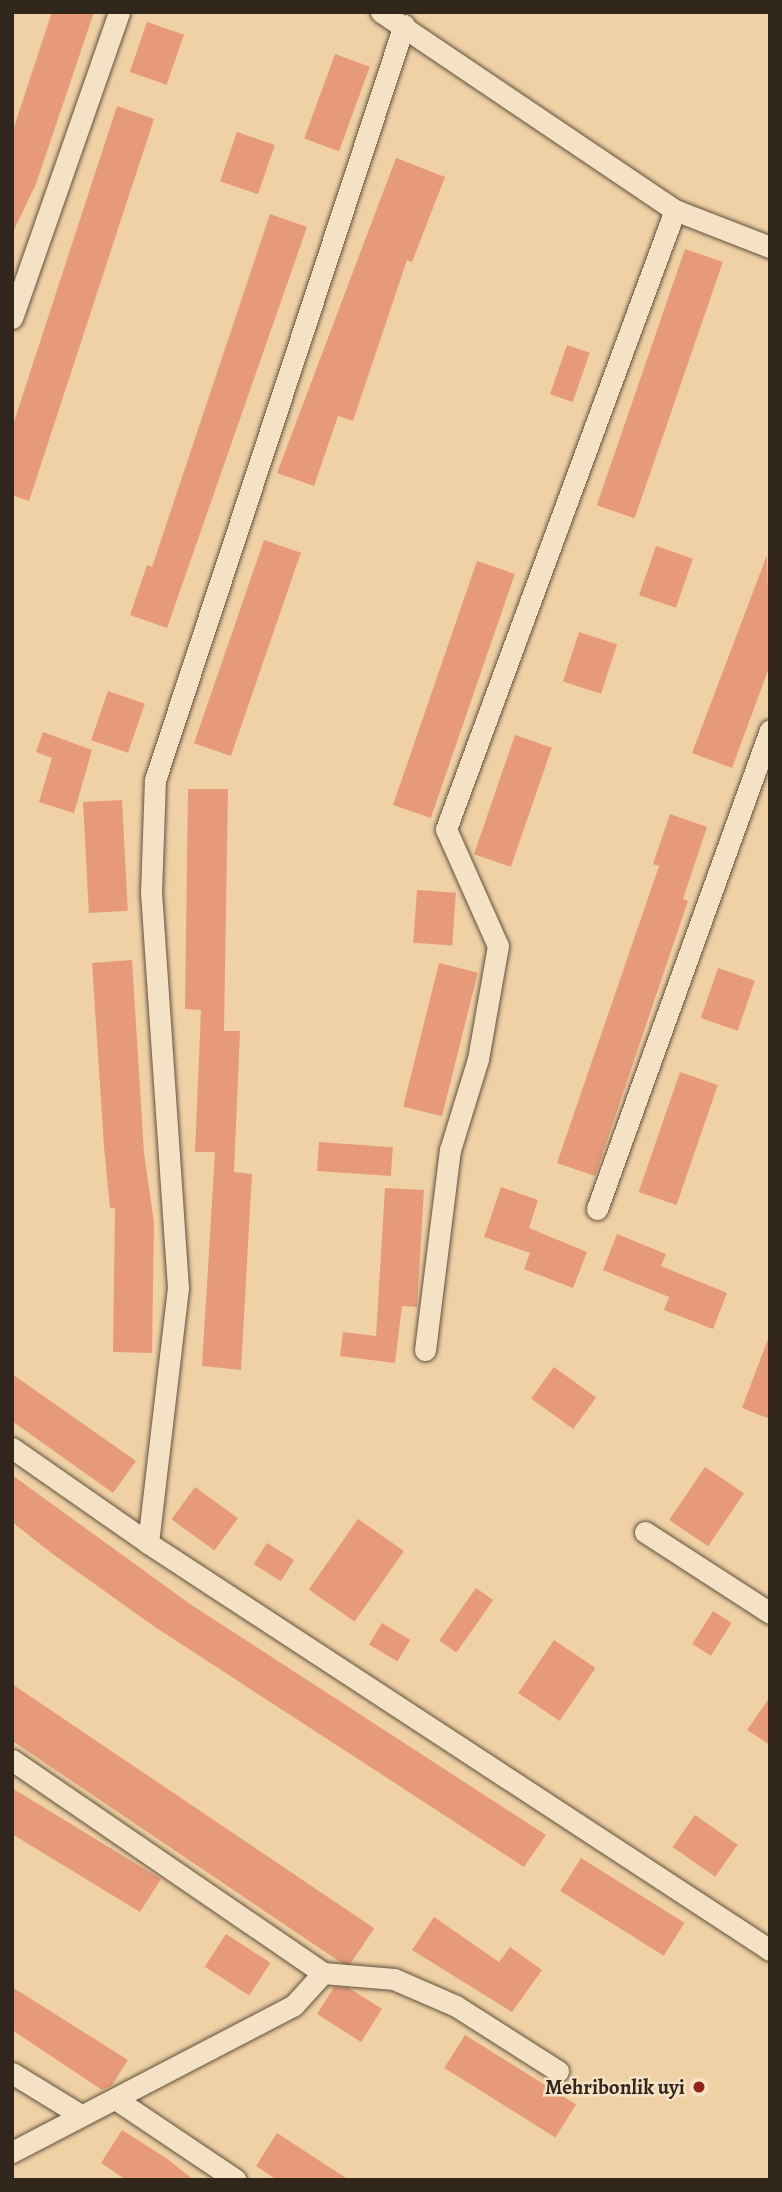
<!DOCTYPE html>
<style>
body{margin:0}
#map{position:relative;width:782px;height:2192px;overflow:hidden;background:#f0d1a5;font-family:Alegreya,serif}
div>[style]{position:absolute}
.building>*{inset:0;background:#e69a7a;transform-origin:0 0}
.roads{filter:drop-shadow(0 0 2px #60513e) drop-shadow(0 0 2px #60513e)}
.minor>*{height:21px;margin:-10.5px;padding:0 10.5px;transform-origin:10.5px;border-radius:10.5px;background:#f5e1c4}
.dots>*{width:19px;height:19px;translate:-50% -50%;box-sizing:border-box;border:4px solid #f5e1c4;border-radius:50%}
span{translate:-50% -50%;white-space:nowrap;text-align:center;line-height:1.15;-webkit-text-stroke:5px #f5e1c4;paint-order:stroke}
.poi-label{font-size:21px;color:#30261c;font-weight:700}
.right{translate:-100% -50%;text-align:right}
.frame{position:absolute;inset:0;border:14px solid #30261c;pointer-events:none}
</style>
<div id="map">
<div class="building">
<i style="clip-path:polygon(52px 12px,94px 12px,36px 184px,12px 234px,12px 133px)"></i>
<i style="left:147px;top:22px;width:39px;height:53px;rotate:19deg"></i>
<i style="left:335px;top:54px;width:37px;height:90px;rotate:20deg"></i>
<i style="clip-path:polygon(117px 106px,154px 119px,29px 501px,12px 495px,12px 428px)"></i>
<i style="left:237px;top:132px;width:40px;height:52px;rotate:19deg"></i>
<i style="clip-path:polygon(396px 158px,445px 177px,412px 262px,407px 260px,353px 421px,338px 416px,314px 486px,277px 473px)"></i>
<i style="clip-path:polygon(270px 214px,307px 227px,167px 628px,130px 615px,147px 565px,152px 567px)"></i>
<i style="left:685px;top:249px;width:40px;height:271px;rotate:19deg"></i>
<i style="left:567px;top:345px;width:24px;height:52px;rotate:19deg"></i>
<i style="left:264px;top:540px;width:39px;height:215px;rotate:19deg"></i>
<i style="left:656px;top:546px;width:39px;height:52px;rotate:19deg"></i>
<i style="clip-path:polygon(767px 555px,770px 665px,732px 768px,692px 753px)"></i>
<i style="left:477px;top:561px;width:40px;height:258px;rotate:19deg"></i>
<i style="left:579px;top:632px;width:40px;height:52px;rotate:18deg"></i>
<i style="left:108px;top:691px;width:39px;height:52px;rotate:19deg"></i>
<i style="clip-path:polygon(43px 732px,92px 750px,74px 813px,39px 802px,52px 758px,36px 752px)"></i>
<i style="left:515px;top:735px;width:39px;height:126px;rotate:19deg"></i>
<i style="clip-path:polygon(188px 789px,228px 789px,224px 1031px,240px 1031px,234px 1172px,252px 1174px,241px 1370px,202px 1366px,215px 1152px,195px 1152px,201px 1010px,185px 1009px)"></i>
<i style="left:122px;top:800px;width:111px;height:39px;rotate:87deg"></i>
<i style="clip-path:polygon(670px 814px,707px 827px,683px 899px,688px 901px,595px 1176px,557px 1163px,659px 866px,653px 864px)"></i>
<i style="left:417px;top:890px;width:39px;height:53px;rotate:4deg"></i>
<i style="clip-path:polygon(132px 960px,144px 1153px,154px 1223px,152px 1353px,113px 1352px,115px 1208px,110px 1208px,104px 1147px,92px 963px)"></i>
<i style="left:439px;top:963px;width:40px;height:148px;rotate:14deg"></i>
<i style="left:718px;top:968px;width:39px;height:53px;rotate:19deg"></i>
<i style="left:680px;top:1072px;width:40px;height:127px;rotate:19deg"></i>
<i style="left:319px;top:1142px;width:74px;height:29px;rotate:4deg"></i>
<i style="clip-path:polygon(501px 1187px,538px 1200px,529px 1228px,587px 1252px,573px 1288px,524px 1269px,530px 1253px,484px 1237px)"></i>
<i style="clip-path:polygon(385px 1188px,424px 1190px,417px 1307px,402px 1306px,395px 1363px,340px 1356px,343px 1332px,376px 1336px)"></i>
<i style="clip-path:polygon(617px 1234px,666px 1254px,661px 1266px,727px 1293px,713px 1329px,664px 1310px,669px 1297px,603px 1270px)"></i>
<i style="clip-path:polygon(768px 1339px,770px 1339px,770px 1419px,742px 1408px)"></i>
<i style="left:554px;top:1367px;width:52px;height:39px;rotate:36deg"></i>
<i style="clip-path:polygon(12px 1374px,136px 1461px,113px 1493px,12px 1421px)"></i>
<i style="left:705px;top:1467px;width:47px;height:64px;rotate:34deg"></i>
<i style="clip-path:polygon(12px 1475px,190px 1604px,546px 1835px,524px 1867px,155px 1627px,50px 1552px,12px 1522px)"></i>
<i style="left:195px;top:1487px;width:53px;height:40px;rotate:36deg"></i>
<i style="left:358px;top:1519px;width:56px;height:86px;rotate:35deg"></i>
<i style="left:267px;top:1543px;width:32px;height:25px;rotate:32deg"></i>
<i style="left:476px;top:1588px;width:21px;height:64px;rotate:35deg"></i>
<i style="left:713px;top:1611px;width:22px;height:39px;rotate:32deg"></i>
<i style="left:382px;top:1623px;width:33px;height:25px;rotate:31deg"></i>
<i style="left:554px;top:1640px;width:50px;height:64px;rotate:34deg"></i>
<i style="left:12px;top:1684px;width:437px;height:47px;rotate:34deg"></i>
<i style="clip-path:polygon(770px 1697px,770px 1745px,747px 1730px)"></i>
<i style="clip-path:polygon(12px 1788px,161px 1879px,140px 1912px,12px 1834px)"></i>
<i style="left:695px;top:1815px;width:52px;height:39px;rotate:35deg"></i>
<i style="left:581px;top:1858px;width:122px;height:39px;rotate:32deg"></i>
<i style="clip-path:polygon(434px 1917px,499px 1962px,510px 1947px,542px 1970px,512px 2012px,412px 1950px)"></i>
<i style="left:226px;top:1934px;width:53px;height:39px;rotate:33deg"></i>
<i style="clip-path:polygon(12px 1987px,128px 2060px,112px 2085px,102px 2090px,12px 2030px)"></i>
<i style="clip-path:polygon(334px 1987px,349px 1988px,382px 2009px,361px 2042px,317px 2014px)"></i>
<i style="left:465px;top:2035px;width:131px;height:39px;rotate:32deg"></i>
<i style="clip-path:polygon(122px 2130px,166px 2158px,194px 2180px,126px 2180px,101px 2163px)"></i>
<i style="clip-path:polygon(277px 2133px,349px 2180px,277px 2180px,256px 2166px)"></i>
</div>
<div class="roads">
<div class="minor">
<i style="left:381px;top:12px;width:354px;rotate:34deg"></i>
<i style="left:675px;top:210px;width:102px;rotate:21.3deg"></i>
<i style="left:12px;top:318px;width:324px;rotate:-70.7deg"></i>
<i style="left:597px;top:1209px;width:509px;rotate:-70.14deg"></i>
<i style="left:425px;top:1350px;width:202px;rotate:-82.9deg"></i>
<i style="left:450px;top:1150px;width:95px;rotate:-72.9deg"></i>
<i style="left:478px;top:1059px;width:115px;rotate:-80deg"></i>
<i style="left:498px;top:946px;width:128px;rotate:-114deg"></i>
<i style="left:446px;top:829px;width:660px;rotate:-69.7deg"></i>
<i style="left:12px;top:1448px;width:166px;rotate:34.9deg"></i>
<i style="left:148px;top:1543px;width:743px;rotate:33.2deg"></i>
<i style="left:645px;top:1532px;width:149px;rotate:32.9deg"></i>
<i style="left:148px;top:1543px;width:257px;rotate:-83.3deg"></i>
<i style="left:178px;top:1288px;width:396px;rotate:-93.9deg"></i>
<i style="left:151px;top:893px;width:113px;rotate:-88deg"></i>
<i style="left:155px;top:780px;width:795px;rotate:-71.75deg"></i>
<i style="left:12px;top:1760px;width:377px;rotate:34.4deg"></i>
<i style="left:323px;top:1973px;width:71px;rotate:4.8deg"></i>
<i style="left:394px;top:1979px;width:68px;rotate:23.5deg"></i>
<i style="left:456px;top:2006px;width:121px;rotate:32.5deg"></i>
<i style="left:12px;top:2073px;width:79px;rotate:31.5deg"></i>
<i style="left:117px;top:2100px;width:143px;rotate:33.9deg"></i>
<i style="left:12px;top:2152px;width:318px;rotate:-27.5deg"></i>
<i style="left:294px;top:2005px;width:43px;rotate:-47.8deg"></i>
</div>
</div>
<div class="dots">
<i style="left:699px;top:2087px;background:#8f2418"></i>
</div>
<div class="poi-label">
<span class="right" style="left:685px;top:2087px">Mehribonlik uyi</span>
</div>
<div class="frame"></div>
</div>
